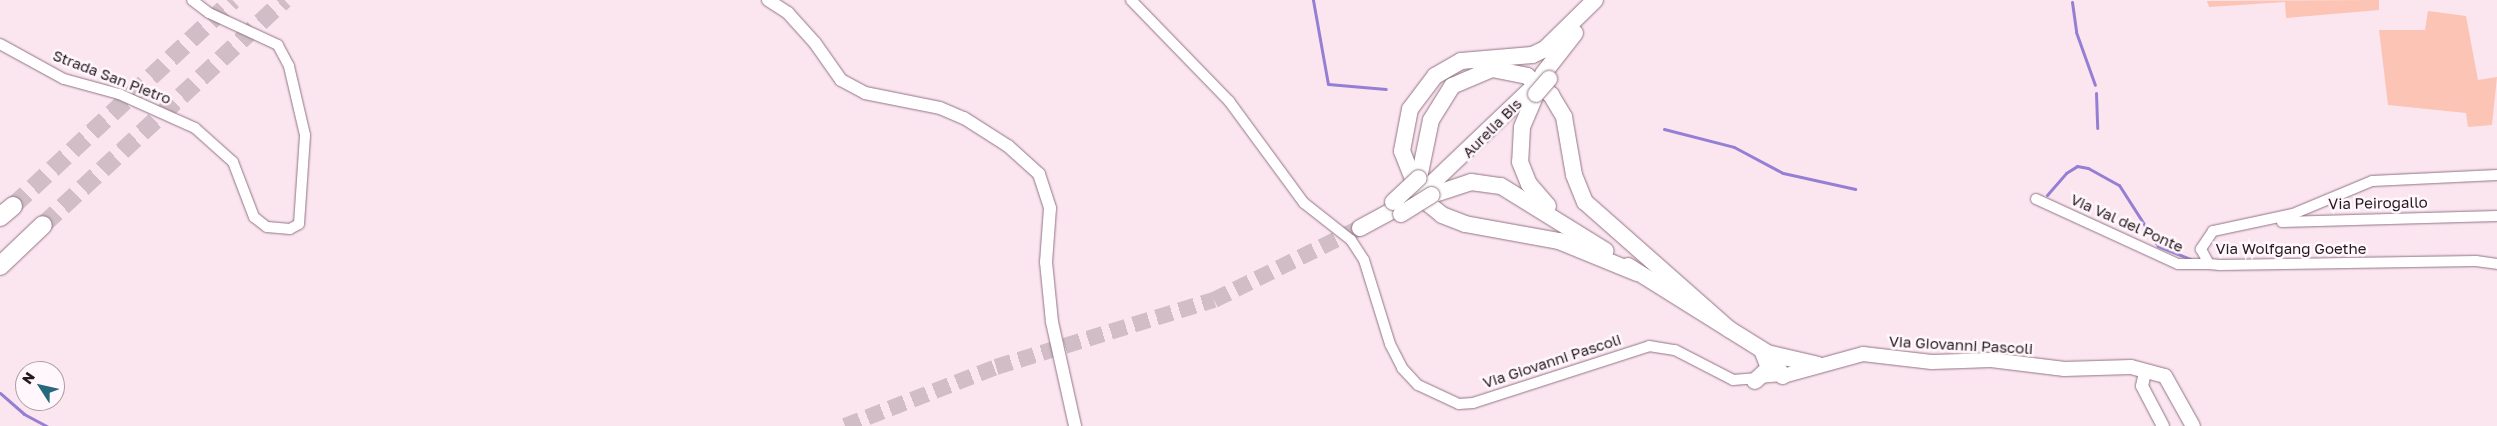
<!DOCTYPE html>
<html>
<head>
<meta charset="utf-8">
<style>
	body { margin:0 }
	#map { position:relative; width:2497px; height:426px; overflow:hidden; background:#fbe6f0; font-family:"Golos Text",sans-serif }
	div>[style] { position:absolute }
	.green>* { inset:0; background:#fbc4b4 }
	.stream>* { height:3px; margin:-1.5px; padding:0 1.5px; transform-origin:1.5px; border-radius:1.5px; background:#957fd4 }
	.trunk-tunnel>* { height:16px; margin-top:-8px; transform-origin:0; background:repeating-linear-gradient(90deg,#d0bdc6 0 16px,transparent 0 24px) }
	.motorway-tunnel>* { height:18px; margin-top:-9px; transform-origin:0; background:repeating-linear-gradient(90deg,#d0bdc6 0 18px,transparent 0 27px) }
	.roads { filter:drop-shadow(0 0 1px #937485) drop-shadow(0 0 1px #937485) }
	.minor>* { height:10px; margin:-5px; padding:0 5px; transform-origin:5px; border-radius:5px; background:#fff }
	.tertiary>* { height:12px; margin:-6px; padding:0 6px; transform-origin:6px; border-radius:6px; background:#fff }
	.secondary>* { height:14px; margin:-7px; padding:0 7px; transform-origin:7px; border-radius:7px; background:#fff }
	.trunk>* { height:16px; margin:-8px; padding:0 8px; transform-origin:8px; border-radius:8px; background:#fff }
	.motorway>* { height:18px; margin:-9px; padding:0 9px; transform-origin:9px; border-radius:9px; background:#fff }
	.bridges { filter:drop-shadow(0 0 1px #937485) drop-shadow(0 0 1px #937485) }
	.trunk-bridge>* { height:16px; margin:-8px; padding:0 8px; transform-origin:8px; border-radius:8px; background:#fff }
	span { translate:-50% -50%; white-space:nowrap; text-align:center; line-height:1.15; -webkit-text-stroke:5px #fff7fb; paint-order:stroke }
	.street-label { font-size:15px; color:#261a20 }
	.north { position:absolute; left:15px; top:361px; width:50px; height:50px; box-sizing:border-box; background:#fff7fb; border:1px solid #a89fa3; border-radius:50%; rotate:305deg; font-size:14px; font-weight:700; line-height:20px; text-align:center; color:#261a20 }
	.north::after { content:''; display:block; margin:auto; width:18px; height:22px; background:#25697a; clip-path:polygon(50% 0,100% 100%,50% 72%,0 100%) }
</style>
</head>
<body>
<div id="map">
	<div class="green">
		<div style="clip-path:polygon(2379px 0,2379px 10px,2286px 18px,2285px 2px,2209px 7px,2207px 1px)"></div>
		<div style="clip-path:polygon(2428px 11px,2466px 16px,2478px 80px,2497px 77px,2492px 125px,2468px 127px,2466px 113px,2388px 105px,2379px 30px,2425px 30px)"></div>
	</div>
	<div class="stream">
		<div style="left:1313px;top:0;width:85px;rotate:79.9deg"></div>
		<div style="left:1328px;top:84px;width:58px;rotate:4.9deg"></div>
		<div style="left:2072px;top:2px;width:30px;rotate:82deg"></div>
		<div style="left:2076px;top:32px;width:56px;rotate:70.3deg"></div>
		<div style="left:2096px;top:93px;width:35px;rotate:88deg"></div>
		<div style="left:1664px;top:129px;width:72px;rotate:14.4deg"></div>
		<div style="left:1734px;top:147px;width:55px;rotate:28deg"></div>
		<div style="left:1783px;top:173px;width:74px;rotate:12.5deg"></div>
		<div style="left:2047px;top:195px;width:29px;rotate:-49deg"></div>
		<div style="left:2066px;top:173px;width:13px;rotate:-32deg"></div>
		<div style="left:2077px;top:166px;width:11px;rotate:10deg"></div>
		<div style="left:2088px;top:168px;width:35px;rotate:29deg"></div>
		<div style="left:2119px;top:185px;width:72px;rotate:57.4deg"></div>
		<div style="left:2158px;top:246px;width:35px;rotate:22deg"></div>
		<div style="left:0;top:393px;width:32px;rotate:41deg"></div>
		<div style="left:24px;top:414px;width:26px;rotate:28deg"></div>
	</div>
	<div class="trunk-tunnel">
		<div style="left:845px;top:426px;width:162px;rotate:-21.3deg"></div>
		<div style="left:996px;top:367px;width:228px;rotate:-17.1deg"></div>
		<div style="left:1214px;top:300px;width:163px;rotate:-26.3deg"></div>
	</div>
	<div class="motorway-tunnel">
		<div style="left:13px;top:206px;width:301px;rotate:-43.1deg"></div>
		<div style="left:43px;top:225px;width:330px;rotate:-43deg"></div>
	</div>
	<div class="roads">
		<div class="minor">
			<div style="left:1131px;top:0;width:141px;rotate:45.9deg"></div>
			<div style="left:1229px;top:101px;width:127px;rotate:53.7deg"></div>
			<div style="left:1304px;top:203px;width:60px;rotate:38.2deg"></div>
			<div style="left:1351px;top:240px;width:24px;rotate:57deg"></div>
			<div style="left:1364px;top:260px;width:88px;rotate:72.8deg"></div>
			<div style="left:1390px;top:344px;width:27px;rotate:63deg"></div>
			<div style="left:1402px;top:368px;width:23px;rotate:47deg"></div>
			<div style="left:1418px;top:385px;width:45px;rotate:24.9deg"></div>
			<div style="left:1459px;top:404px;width:14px;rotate:-4deg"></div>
			<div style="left:1473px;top:403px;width:185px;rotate:-17.9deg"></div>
			<div style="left:1649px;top:346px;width:26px;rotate:9deg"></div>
			<div style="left:1675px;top:350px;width:65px;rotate:27.3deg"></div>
			<div style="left:1733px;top:380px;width:50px;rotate:-4.6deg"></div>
			<div style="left:0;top:44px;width:73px;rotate:28.7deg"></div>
			<div style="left:64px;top:79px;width:57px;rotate:15.3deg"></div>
			<div style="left:119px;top:94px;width:83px;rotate:24.1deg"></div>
			<div style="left:195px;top:128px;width:51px;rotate:41.8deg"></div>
			<div style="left:233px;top:162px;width:59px;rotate:69.1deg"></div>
			<div style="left:254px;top:217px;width:16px;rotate:38deg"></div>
			<div style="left:267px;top:227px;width:23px;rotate:5deg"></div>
			<div style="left:290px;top:229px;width:10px;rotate:-29deg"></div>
			<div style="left:299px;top:224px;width:89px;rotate:-86.1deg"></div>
			<div style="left:305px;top:135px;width:71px;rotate:-103.1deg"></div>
			<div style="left:289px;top:66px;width:24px;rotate:-118deg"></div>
			<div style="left:278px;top:45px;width:76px;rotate:-155.1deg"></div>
			<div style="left:209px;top:13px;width:21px;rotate:-143deg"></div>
			<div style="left:2497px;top:175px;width:125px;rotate:177.3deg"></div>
			<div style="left:2372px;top:181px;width:86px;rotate:157.3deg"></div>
			<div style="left:2293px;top:214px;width:82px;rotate:168deg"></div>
			<div style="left:2213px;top:231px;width:22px;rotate:124deg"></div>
			<div style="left:2201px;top:249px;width:17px;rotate:62deg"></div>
			<div style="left:2209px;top:264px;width:11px;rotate:5deg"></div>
			<div style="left:2220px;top:265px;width:256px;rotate:-0.9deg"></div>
			<div style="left:2476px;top:261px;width:21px;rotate:8deg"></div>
			<div style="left:2036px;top:199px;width:156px;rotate:24.6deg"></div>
			<div style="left:2178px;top:264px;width:31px"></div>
			<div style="left:2282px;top:222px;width:215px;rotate:-1.6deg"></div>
		</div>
		<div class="tertiary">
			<div style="left:768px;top:0;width:24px;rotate:33deg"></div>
			<div style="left:788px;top:13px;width:40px;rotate:48deg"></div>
			<div style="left:815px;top:43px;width:45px;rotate:54.9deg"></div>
			<div style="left:841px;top:80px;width:27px;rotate:28deg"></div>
			<div style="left:865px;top:93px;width:76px;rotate:11.3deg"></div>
			<div style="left:940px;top:108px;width:26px;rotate:23deg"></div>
			<div style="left:964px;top:118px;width:52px;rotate:32.5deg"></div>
			<div style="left:1008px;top:146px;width:42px;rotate:42.1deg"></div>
			<div style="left:1039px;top:174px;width:36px;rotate:72deg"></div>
			<div style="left:1050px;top:208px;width:54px;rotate:94.2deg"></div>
			<div style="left:1046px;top:262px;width:60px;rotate:84.3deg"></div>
			<div style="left:1052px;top:322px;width:107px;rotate:77.5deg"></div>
			<div style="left:2145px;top:372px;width:14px;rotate:102deg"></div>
			<div style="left:2142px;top:386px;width:45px;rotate:62.3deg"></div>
		</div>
		<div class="secondary">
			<div style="left:1783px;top:376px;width:83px;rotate:-15.4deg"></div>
			<div style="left:1863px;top:354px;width:69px;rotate:6.6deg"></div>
			<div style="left:1932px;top:362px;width:59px;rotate:-1.9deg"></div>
			<div style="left:1991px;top:360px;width:74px;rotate:7deg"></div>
			<div style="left:2064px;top:369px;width:67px;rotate:-1.7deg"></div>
			<div style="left:2131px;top:367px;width:35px;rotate:15deg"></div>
			<div style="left:2165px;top:376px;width:57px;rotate:60.8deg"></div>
		</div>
		<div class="trunk">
			<div style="left:1595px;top:0;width:70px;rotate:135.6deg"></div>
			<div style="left:1545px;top:49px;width:14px;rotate:155deg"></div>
			<div style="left:1532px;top:55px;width:71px;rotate:175.2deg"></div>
			<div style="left:1461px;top:61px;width:30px;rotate:150deg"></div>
			<div style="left:1435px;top:76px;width:41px;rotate:127.1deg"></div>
			<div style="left:1410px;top:109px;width:43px;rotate:100.8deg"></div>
			<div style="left:1402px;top:151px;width:49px;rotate:68.6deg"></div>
			<div style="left:1420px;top:197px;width:28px;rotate:39deg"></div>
			<div style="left:1442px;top:215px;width:25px;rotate:21deg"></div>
			<div style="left:1465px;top:224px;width:96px;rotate:10.3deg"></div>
			<div style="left:1559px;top:241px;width:84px;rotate:22.3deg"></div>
			<div style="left:1543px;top:74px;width:52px;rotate:-52deg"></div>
			<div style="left:1536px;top:94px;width:36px;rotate:113deg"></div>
			<div style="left:1522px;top:127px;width:35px;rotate:93deg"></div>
			<div style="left:1520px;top:162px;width:24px;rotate:68deg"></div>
			<div style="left:1529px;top:184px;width:29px;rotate:49deg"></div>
			<div style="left:1419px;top:178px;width:59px;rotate:-78.3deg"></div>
			<div style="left:1431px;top:120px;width:40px;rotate:-58deg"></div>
			<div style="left:1452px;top:86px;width:43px;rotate:-23deg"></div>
			<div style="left:1492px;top:69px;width:36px;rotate:11deg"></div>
			<div style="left:1527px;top:76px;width:31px;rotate:38deg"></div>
			<div style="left:1551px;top:95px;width:26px;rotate:59deg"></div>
			<div style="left:1564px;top:117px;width:59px;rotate:80.2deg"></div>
			<div style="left:1574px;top:175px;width:29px;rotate:68deg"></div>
			<div style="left:1585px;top:202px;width:193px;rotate:41.4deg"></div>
			<div style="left:1427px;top:188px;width:144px;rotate:-43.6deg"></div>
			<div style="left:1432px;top:195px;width:41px;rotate:-18.4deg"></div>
			<div style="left:1471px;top:182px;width:30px;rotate:8deg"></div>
			<div style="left:1501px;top:186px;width:123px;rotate:31.8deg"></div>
			<div style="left:1360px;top:228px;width:42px;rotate:-28.4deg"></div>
			<div style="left:1628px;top:266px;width:164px;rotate:32deg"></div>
			<div style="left:1767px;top:353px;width:52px;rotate:13.2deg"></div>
			<div style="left:1769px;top:354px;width:26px;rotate:58deg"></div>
			<div style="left:1755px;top:381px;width:19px;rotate:-43deg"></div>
			<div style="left:1769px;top:368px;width:19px;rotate:-111deg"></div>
		</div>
		<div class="motorway">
			<div style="left:0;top:217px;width:17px;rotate:-40deg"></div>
			<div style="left:0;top:266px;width:59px;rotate:-43.6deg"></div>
		</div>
	</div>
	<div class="bridges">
		<div class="trunk-bridge">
			<div style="left:1536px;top:94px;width:20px;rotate:-49deg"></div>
			<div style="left:1393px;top:202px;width:35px;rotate:-43deg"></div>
			<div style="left:1401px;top:214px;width:36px;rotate:-32deg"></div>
		</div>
	</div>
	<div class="street-label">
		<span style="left:112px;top:77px;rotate:21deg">Strada San Pietro</span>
		<span style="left:1492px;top:128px;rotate:-45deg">Aurelia Bis</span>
		<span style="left:2378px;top:203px;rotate:-1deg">Via Peirogallo</span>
		<span style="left:2127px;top:223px;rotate:24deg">Via Val del Ponte</span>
		<span style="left:2291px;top:249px">Via Wolfgang Goethe</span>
		<span style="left:1961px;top:345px;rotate:3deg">Via Giovanni Pascoli</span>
		<span style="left:1552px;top:361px;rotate:-18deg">Via Giovanni Pascoli</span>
	</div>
	<div class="north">N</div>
</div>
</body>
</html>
